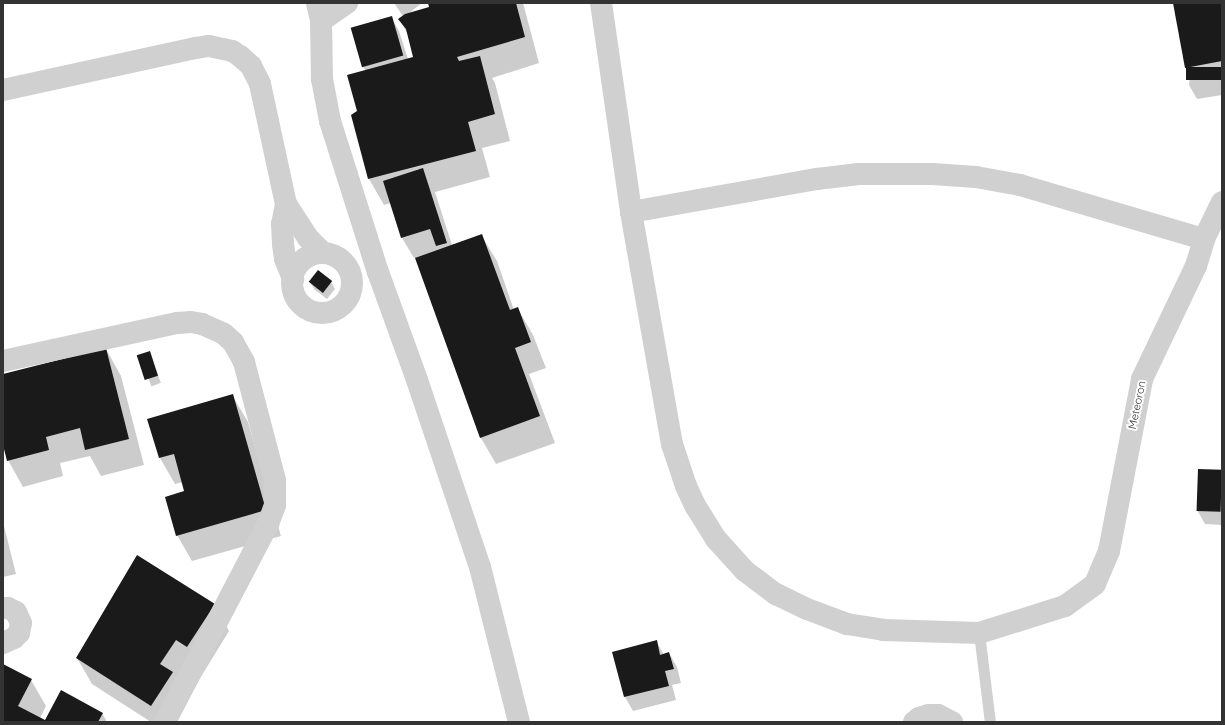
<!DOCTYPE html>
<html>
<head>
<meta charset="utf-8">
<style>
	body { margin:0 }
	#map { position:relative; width:1225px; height:725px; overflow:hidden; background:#fff; font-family:Quicksand,sans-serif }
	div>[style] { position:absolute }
	.shadow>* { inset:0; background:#0003; transform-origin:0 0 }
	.building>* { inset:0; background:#1a1a1a; transform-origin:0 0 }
	.lane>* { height:11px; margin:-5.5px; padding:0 5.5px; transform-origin:5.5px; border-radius:5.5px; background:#d0d0d0 }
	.street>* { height:22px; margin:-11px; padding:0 11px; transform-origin:11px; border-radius:11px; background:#d0d0d0 }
	.street>.ring { margin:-11px; padding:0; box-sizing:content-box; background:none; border:22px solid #d0d0d0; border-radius:50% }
	span { translate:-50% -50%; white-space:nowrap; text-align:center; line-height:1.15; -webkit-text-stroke:4px #fff; paint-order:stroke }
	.street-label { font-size:11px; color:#333 }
	.frame { position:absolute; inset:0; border:4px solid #333; pointer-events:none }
</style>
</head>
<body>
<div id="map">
	<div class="shadow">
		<div style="clip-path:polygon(394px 3px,422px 3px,408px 14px,430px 8px,429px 3px,523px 3px,539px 63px,492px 78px,495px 83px,510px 141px,482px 148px,490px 177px,435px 192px,452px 245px,481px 235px,497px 261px,514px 310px,518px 309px,533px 335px,546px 368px,529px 374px,555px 443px,496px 464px,481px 438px,416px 258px,414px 258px,402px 238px,391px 203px,384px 205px,369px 179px,352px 115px,358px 111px,366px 71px,363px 67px,391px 17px,399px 31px,408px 59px,415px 57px,409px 36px,399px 19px,403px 16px)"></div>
		<div style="clip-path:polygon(1174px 3px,1222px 3px,1222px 95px,1197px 99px,1189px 85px,1190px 73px,1186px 67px)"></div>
		<div style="clip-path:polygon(310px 282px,331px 282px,335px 289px,327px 299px,314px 289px)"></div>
		<div style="clip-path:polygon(106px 349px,121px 376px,144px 465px,101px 476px,90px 456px,60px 463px,63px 476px,23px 487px,8px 460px,3px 441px,3px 375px)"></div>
		<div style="left:149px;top:352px;width:33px;height:10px;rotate:69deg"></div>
		<div style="clip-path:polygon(232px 395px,248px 422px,281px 536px,192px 561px,177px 535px,186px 492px,183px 482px,175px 484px,160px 458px,149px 419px)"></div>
		<div style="clip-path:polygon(1199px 470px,1222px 471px,1222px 525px,1205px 524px,1197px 510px)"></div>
		<div style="clip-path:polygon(3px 522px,16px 574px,3px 577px)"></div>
		<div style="clip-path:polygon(138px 556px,214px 604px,229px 631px,173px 722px,151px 722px,92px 684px,77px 658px)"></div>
		<div style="clip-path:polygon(656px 641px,664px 655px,669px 653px,677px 667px,681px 683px,672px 685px,676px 700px,633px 711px,625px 697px,614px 653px)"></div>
		<div style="clip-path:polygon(3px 665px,31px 680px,46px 706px,40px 718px,45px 721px,102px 713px,107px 722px,3px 722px)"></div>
	</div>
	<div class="building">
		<div style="clip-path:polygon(428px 3px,516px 3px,525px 37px,457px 57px,459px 61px,480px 56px,495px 114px,468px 122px,476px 151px,368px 179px,351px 115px,357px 111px,347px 75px,413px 57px,406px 29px,398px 19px,405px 14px,429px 7px)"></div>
		<div style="clip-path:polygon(1173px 3px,1222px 3px,1222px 61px,1185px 68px)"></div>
		<div style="left:392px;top:16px;width:41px;height:43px;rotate:74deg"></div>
		<div style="left:1222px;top:67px;width:13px;height:36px;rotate:90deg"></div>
		<div style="clip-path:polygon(423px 168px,447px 243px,436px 246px,430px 229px,401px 238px,383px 181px)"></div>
		<div style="clip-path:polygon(482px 234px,510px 310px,518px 307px,531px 342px,515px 348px,540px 416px,480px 438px,415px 258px)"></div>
		<div style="left:318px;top:270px;width:18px;height:15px;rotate:38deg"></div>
		<div style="clip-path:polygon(106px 348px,129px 439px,85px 450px,80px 428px,46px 437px,49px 450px,7px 461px,3px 445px,3px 374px)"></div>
		<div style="left:150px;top:351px;width:26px;height:14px;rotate:72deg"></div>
		<div style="clip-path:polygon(233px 394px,266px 510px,176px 536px,165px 497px,184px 491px,174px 454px,159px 458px,147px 419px)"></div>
		<div style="left:1198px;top:469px;width:24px;height:42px;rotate:2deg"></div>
		<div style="clip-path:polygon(137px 555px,215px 604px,187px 647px,176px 640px,160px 664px,173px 672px,151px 706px,76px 658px)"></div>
		<div style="clip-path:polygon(657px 640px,660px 655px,669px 652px,674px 669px,665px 671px,669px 686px,624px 697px,612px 652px)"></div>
		<div style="clip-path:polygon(3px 664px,32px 679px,18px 706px,45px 720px,61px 690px,103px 713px,98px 722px,3px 722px)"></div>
	</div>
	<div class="lane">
		<div style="left:979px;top:633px;width:90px;rotate:83deg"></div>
	</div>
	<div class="street">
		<div style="left:317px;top:3px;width:18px;rotate:77deg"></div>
		<div style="left:321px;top:21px;width:32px;rotate:-35deg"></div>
		<div style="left:601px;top:3px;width:211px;rotate:81.8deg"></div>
		<div style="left:631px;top:212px;width:236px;rotate:80deg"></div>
		<div style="left:672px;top:444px;width:44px;rotate:71.6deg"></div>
		<div style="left:686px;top:486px;width:23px;rotate:65deg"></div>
		<div style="left:696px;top:507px;width:38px;rotate:58deg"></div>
		<div style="left:716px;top:539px;width:43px;rotate:47.8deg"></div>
		<div style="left:745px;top:571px;width:39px;rotate:37deg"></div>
		<div style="left:776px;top:594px;width:34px;rotate:26deg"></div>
		<div style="left:807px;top:609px;width:43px;rotate:20.6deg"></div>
		<div style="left:847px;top:624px;width:36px;rotate:9deg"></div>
		<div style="left:883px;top:630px;width:96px;rotate:1.8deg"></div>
		<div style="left:979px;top:633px;width:90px;rotate:-17.4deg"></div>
		<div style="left:1065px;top:606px;width:37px;rotate:-36deg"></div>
		<div style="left:1095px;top:584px;width:36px;rotate:-67deg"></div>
		<div style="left:1109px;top:551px;width:175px;rotate:-79.1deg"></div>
		<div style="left:1142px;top:379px;width:125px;rotate:-64.5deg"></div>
		<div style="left:1196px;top:266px;width:28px;rotate:-73deg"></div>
		<div style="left:1204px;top:239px;width:41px;rotate:-64.1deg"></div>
		<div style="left:321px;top:21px;width:58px;rotate:89deg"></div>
		<div style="left:322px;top:79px;width:43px;rotate:79.2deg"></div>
		<div style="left:330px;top:121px;width:158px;rotate:72.4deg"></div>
		<div style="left:378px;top:272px;width:115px;rotate:70.1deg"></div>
		<div style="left:417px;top:380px;width:197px;rotate:71.4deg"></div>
		<div style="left:480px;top:567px;width:160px;rotate:75.9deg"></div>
		<div style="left:3px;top:90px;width:198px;rotate:-12.3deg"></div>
		<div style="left:196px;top:48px;width:13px;rotate:-9deg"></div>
		<div style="left:209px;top:46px;width:24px;rotate:12deg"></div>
		<div style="left:232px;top:51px;width:9px;rotate:32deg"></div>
		<div style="left:240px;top:56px;width:15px;rotate:42deg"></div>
		<div style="left:251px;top:66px;width:20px;rotate:63deg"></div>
		<div style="left:260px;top:84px;width:123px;rotate:77.8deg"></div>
		<div style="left:286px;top:204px;width:40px;rotate:57.1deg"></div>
		<div style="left:308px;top:238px;width:21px;rotate:45deg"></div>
		<div style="left:286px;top:204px;width:20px;rotate:101deg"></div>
		<div style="left:282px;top:224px;width:20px;rotate:87deg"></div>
		<div style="left:283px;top:244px;width:15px;rotate:82deg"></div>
		<div style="left:285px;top:259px;width:22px;rotate:68deg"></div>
		<div style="left:631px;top:212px;width:189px;rotate:-10.1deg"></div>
		<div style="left:817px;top:179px;width:42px;rotate:-6.8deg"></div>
		<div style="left:859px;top:174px;width:73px"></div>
		<div style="left:932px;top:174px;width:44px;rotate:3.9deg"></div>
		<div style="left:976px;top:177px;width:45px;rotate:10.3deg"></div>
		<div style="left:1020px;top:185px;width:192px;rotate:16.4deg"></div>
		<div class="ring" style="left:292px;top:253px;width:38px;height:38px"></div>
		<div style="left:3px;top:361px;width:179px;rotate:-12.3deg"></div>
		<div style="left:178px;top:323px;width:13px;rotate:-4deg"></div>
		<div style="left:191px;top:322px;width:11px;rotate:10deg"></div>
		<div style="left:202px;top:324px;width:24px;rotate:24deg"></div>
		<div style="left:224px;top:334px;width:12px;rotate:42deg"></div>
		<div style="left:233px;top:342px;width:23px;rotate:61deg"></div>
		<div style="left:244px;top:362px;width:122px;rotate:75.3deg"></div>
		<div style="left:275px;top:480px;width:25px;rotate:90deg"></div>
		<div style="left:275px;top:505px;width:20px;rotate:110deg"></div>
		<div style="left:268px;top:524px;width:223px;rotate:117.5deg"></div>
		<div style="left:3px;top:608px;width:5px"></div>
		<div style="left:8px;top:608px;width:9px;rotate:27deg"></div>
		<div style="left:16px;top:612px;width:12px;rotate:66deg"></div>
		<div style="left:21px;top:623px;width:10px;rotate:101deg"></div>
		<div style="left:19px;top:633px;width:7px;rotate:135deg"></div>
		<div style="left:14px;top:638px;width:12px;rotate:156deg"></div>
		<div style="left:914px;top:722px;width:6px;rotate:-39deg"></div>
		<div style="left:919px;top:718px;width:10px;rotate:-17deg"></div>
		<div style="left:929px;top:715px;width:9px"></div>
		<div style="left:938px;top:715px;width:16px;rotate:27deg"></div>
	</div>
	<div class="street-label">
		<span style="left:1137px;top:405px;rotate:-78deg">Meteoron</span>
	</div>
	<div class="frame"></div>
</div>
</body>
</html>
